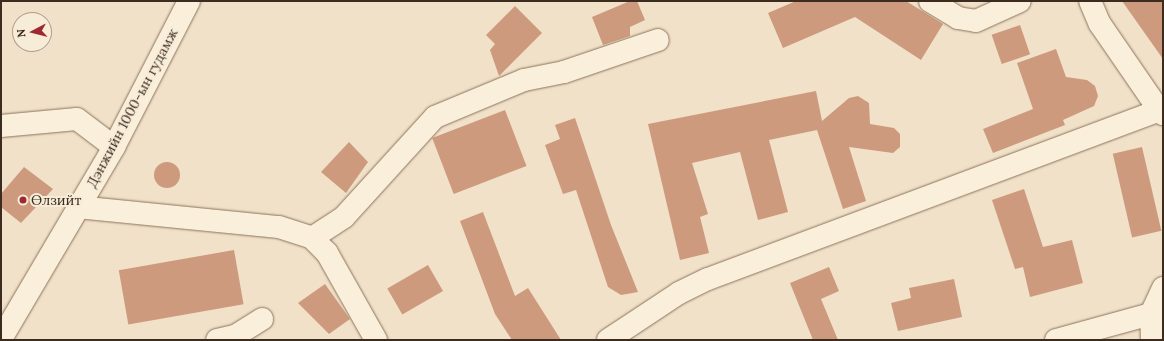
<!DOCTYPE html>
<html>
<head>
<meta charset="utf-8">
<style>
	body { margin:0 }
	#map { position:relative; width:1164px; height:341px; overflow:hidden; background:#f0e1c8; font-family:Lora,serif }
	div>[style] { position:absolute }
	.building>* { inset:0; background:#ce9a7d; transform-origin:0 0 }
	.round { border-radius:50% }
	.roads { filter:drop-shadow(0 0 1px #8c735c) drop-shadow(0 0 1px #8c735c) }
	.minor>* { height:22px; margin:-11px; padding:0 11px; transform-origin:11px; border-radius:11px; background:#faefdb }
	.tertiary>* { height:22px; margin:-11px; padding:0 11px; transform-origin:11px; border-radius:11px; background:#faefdb }
	.secondary>* { height:22px; margin:-11px; padding:0 11px; transform-origin:11px; border-radius:11px; background:#faefdb }
	.dots>* { width:11px; height:11px; translate:-50% -50%; box-sizing:border-box; border:2px solid #f7ecd7; border-radius:50% }
	span { translate:-50% -50%; white-space:nowrap; text-align:center; line-height:1.15; -webkit-text-stroke:4px #f7ecd7; paint-order:stroke }
	.street-label { font-size:14px; color:#3c2c20 }
	.poi-label { font-size:14px; color:#3c2c20 }
	.left { translate:0 -50%; text-align:left }
	.frame { position:absolute; inset:0; border:2px solid #3c2c20; pointer-events:none }
	.north { position:absolute; left:12px; top:12px; width:40px; height:40px; box-sizing:border-box; background:#f7ecd7; border:1px solid #ac9f8e; border-radius:50%; rotate:263deg; font-size:11px; font-weight:700; line-height:16px; text-align:center; color:#3c2c20 }
	.north::after { content:''; display:block; margin:auto; width:14px; height:18px; background:#9d2a33; clip-path:polygon(50% 0,100% 100%,50% 72%,0 100%) }
</style>
</head>
<body>
<div id="map">
	<div class="building">
		<div style="clip-path:polygon(630px 1px,637px 1px,645px 20px,630px 27px,630px 36px,603px 45px,592px 17px)"></div>
		<div style="clip-path:polygon(796px 1px,906px 1px,943px 24px,921px 60px,855px 17px,783px 48px,768px 13px)"></div>
		<div style="clip-path:polygon(1122px 1px,1163px 1px,1163px 59px)"></div>
		<div style="clip-path:polygon(515px 6px,542px 33px,499px 76px,490px 50px,495px 44px,486px 35px)"></div>
		<div style="left:1020px;top:25px;width:31px;height:30px;rotate:71deg"></div>
		<div style="clip-path:polygon(1056px 49px,1066px 77px,1087px 80px,1095px 86px,1098px 96px,1094px 106px,1063px 120px,1065px 125px,993px 153px,983px 129px,1033px 109px,1017px 63px)"></div>
		<div style="clip-path:polygon(816px 91px,822px 121px,849px 98px,858px 96px,869px 103px,870px 124px,894px 128px,900px 134px,900px 147px,893px 153px,849px 147px,866px 201px,843px 209px,817px 130px,769px 140px,788px 212px,758px 220px,740px 152px,692px 163px,708px 214px,700px 217px,709px 253px,680px 260px,648px 124px)"></div>
		<div style="left:505px;top:110px;width:60px;height:78px;rotate:69deg"></div>
		<div style="clip-path:polygon(575px 118px,611px 225px,638px 292px,621px 295px,608px 287px,576px 190px,563px 194px,545px 145px,560px 139px,555px 125px)"></div>
		<div style="clip-path:polygon(349px 142px,368px 162px,346px 193px,321px 172px)"></div>
		<div style="left:1142px;top:147px;width:86px;height:30px;rotate:77deg"></div>
		<div class="round" style="left:154px;top:162px;width:26px;height:26px"></div>
		<div style="clip-path:polygon(24px 167px,53px 189px,21px 223px,1px 207px,1px 194px)"></div>
		<div style="clip-path:polygon(1024px 189px,1043px 247px,1072px 240px,1083px 283px,1030px 297px,1023px 267px,1015px 269px,992px 200px)"></div>
		<div style="clip-path:polygon(483px 212px,515px 296px,528px 288px,561px 340px,512px 340px,495px 314px,460px 221px)"></div>
		<div style="left:234px;top:250px;width:55px;height:117px;rotate:80deg"></div>
		<div style="left:428px;top:265px;width:30px;height:47px;rotate:60deg"></div>
		<div style="clip-path:polygon(829px 267px,839px 291px,821px 299px,838px 340px,813px 340px,790px 283px)"></div>
		<div style="clip-path:polygon(954px 279px,962px 317px,898px 331px,891px 303px,911px 298px,909px 288px)"></div>
		<div style="clip-path:polygon(325px 284px,350px 319px,329px 334px,298px 303px)"></div>
	</div>
	<div class="roads">
		<div class="minor">
			<div style="left:930px;top:1px;width:33px;rotate:31deg"></div>
			<div style="left:958px;top:18px;width:18px;rotate:9deg"></div>
			<div style="left:976px;top:21px;width:48px;rotate:-24.4deg"></div>
			<div style="left:1090px;top:1px;width:25px;rotate:67deg"></div>
			<div style="left:1100px;top:24px;width:104px;rotate:55.5deg"></div>
			<div style="left:1px;top:126px;width:76px;rotate:-5.3deg"></div>
			<div style="left:77px;top:119px;width:46px;rotate:37.1deg"></div>
			<div style="left:312px;top:238px;width:38px;rotate:-33deg"></div>
			<div style="left:344px;top:217px;width:135px;rotate:-47.7deg"></div>
			<div style="left:435px;top:117px;width:96px;rotate:-22.6deg"></div>
			<div style="left:524px;top:80px;width:41px;rotate:-11.3deg"></div>
			<div style="left:564px;top:72px;width:99px;rotate:-18.8deg"></div>
			<div style="left:217px;top:340px;width:18px;rotate:-13deg"></div>
			<div style="left:235px;top:336px;width:32px;rotate:-32deg"></div>
			<div style="left:1056px;top:340px;width:98px;rotate:-15.3deg"></div>
			<div style="left:1152px;top:340px;width:26px;rotate:-92deg"></div>
			<div style="left:1151px;top:314px;width:29px;rotate:-65deg"></div>
		</div>
		<div class="tertiary">
			<div style="left:77px;top:207px;width:203px;rotate:5.7deg"></div>
			<div style="left:279px;top:227px;width:35px;rotate:18deg"></div>
			<div style="left:312px;top:238px;width:21px;rotate:45deg"></div>
			<div style="left:327px;top:253px;width:100px;rotate:60.6deg"></div>
			<div style="left:608px;top:340px;width:85px;rotate:-33.5deg"></div>
			<div style="left:679px;top:293px;width:32px;rotate:-26deg"></div>
			<div style="left:708px;top:279px;width:482px;rotate:-20.5deg"></div>
			<div style="left:1159px;top:110px;width:6px;rotate:45deg"></div>
		</div>
		<div class="secondary">
			<div style="left:1px;top:339px;width:223px;rotate:-59.5deg"></div>
			<div style="left:114px;top:147px;width:164px;rotate:-62.8deg"></div>
		</div>
	</div>
	<div class="dots">
		<div style="left:23px;top:200px;background:#9d2a33"></div>
	</div>
	<div class="street-label">
		<span style="left:132px;top:108px;rotate:-62deg">Дэнжийн 1000-ын гудамж</span>
	</div>
	<div class="poi-label">
		<span class="left" style="left:31px;top:200px">Өлзийт</span>
	</div>
	<div class="frame"></div>
	<div class="north">N</div>
</div>
</body>
</html>
